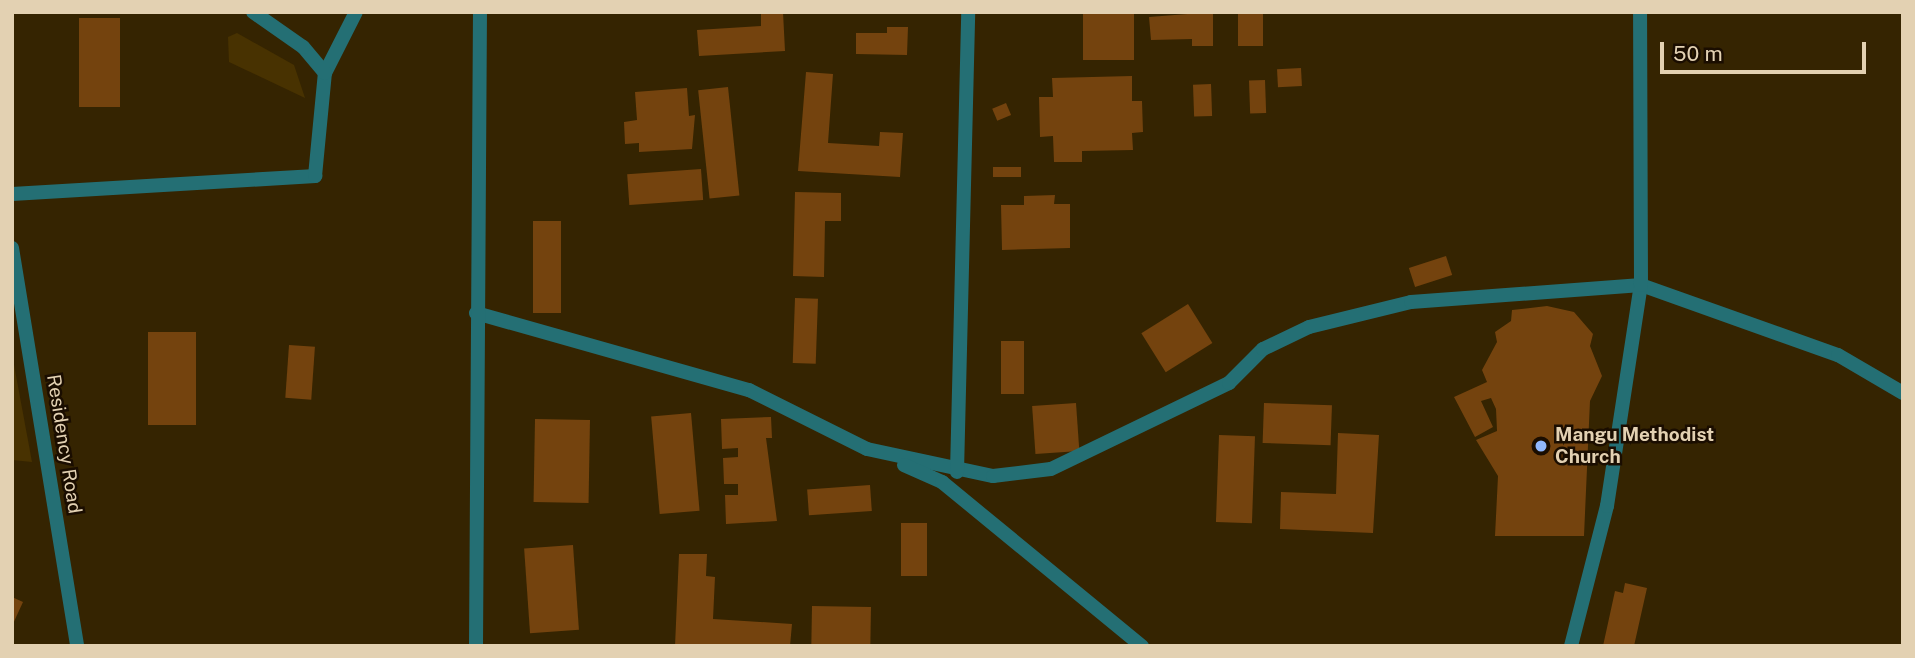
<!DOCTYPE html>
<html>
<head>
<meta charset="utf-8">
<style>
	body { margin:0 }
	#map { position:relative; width:1915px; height:658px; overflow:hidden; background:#352401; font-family:"Public Sans",sans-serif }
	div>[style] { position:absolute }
	.green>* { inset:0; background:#483201 }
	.building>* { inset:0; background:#74430e; transform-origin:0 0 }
	.service>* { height:14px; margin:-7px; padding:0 7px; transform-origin:7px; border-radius:7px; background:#246f74 }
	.minor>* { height:14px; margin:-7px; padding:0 7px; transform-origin:7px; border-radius:7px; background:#246f74 }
	.dots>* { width:19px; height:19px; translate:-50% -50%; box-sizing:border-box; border:4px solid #1a0d00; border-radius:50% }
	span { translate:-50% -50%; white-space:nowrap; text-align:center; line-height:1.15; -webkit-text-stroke:5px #1a0d00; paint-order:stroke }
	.poi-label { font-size:19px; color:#e3d1b2; font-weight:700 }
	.left { translate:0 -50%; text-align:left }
	.street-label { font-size:19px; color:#e3d1b2 }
	.frame { position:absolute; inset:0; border:14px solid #e3d1b2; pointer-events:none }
	.scale { position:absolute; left:1660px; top:42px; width:206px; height:32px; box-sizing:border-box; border:4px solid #e3d1b2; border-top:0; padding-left:9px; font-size:21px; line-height:24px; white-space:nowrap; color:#e3d1b2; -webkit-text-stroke:5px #1a0d00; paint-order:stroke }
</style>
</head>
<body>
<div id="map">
	<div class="green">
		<div style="clip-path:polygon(237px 33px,294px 65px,305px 98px,229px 62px,228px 37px)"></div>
		<div style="clip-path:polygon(12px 354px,32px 462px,12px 460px)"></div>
	</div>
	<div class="building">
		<div style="clip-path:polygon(761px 12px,783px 12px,785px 51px,699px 56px,697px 30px,761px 26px)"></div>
		<div style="left:1083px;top:12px;width:51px;height:48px"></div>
		<div style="clip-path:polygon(1213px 12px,1213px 46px,1192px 46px,1192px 39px,1151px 40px,1149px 17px)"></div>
		<div style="left:1238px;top:12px;width:25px;height:34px"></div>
		<div style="left:79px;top:18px;width:41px;height:89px"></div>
		<div style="clip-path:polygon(887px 27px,908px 27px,907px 55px,856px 54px,856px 33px,887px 33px)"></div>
		<div style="left:1301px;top:68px;width:18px;height:24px;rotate:87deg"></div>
		<div style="clip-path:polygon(806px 72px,833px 74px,828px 143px,879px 146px,880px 132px,903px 133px,900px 177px,798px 171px)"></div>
		<div style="clip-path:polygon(1132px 76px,1132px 101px,1142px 101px,1143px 132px,1132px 133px,1133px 150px,1082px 151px,1082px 162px,1054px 162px,1053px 136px,1040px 137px,1039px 97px,1053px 97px,1052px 78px)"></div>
		<div style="left:1265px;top:80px;width:33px;height:16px;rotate:88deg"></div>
		<div style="left:1211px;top:84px;width:32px;height:18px;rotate:88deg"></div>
		<div style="left:728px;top:87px;width:109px;height:30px;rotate:84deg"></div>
		<div style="clip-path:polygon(687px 88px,689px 116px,695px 115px,692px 149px,639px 152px,639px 143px,625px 144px,624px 122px,637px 120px,635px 92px)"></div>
		<div style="left:1006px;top:103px;width:13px;height:15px;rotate:67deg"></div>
		<div style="left:1021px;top:167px;width:10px;height:28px;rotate:90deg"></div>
		<div style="left:701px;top:169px;width:31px;height:74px;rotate:86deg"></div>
		<div style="clip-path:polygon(795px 192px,841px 193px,841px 221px,825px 221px,824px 277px,793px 276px)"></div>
		<div style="clip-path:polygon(1055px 195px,1054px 204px,1070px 204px,1070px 248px,1002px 250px,1001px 205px,1024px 205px,1024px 196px)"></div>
		<div style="left:533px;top:221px;width:28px;height:92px"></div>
		<div style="left:1446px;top:256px;width:20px;height:39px;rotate:72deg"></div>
		<div style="left:795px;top:298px;width:23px;height:65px;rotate:2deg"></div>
		<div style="left:1188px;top:304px;width:46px;height:55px;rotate:58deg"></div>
		<div style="clip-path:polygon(1547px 306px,1574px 312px,1593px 334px,1590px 346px,1602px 376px,1590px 401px,1584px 536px,1495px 536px,1498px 476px,1476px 440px,1497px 431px,1496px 409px,1491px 398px,1481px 401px,1493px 427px,1475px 437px,1454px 397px,1487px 382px,1482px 370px,1497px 342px,1495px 332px,1511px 321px,1512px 310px)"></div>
		<div style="left:148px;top:332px;width:48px;height:93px"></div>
		<div style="left:1001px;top:341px;width:23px;height:53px"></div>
		<div style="left:289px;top:345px;width:26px;height:53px;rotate:4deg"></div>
		<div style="left:1076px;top:403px;width:48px;height:44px;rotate:86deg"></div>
		<div style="left:1264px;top:403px;width:68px;height:40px;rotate:2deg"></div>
		<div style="left:691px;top:413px;width:98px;height:40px;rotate:85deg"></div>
		<div style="clip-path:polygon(771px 417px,772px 438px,766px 438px,777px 521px,726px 524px,725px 495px,738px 495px,738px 484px,724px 484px,723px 458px,738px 457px,738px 448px,722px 449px,721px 419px)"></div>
		<div style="left:535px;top:419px;width:55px;height:83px;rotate:1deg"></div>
		<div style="clip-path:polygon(1338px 433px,1379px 435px,1373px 533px,1280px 529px,1281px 492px,1336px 494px)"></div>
		<div style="left:1219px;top:435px;width:36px;height:87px;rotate:2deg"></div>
		<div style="left:870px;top:485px;width:26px;height:63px;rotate:86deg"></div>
		<div style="left:901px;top:523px;width:26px;height:53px"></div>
		<div style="left:573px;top:545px;width:85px;height:49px;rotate:86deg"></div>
		<div style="clip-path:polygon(679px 554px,707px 554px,706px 576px,715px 577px,713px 619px,792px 624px,790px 646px,675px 646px)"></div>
		<div style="clip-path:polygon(1625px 583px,1647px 588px,1634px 646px,1603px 646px,1615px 591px,1623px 593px)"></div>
		<div style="clip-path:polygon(12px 597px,23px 602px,12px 626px)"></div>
		<div style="left:812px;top:606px;width:59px;height:40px;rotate:1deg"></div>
	</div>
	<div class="service">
		<div style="left:325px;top:73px;width:68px;rotate:-63.1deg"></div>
		<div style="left:12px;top:194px;width:304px;rotate:-3.4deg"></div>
		<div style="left:315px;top:176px;width:103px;rotate:-84.5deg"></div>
		<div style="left:325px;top:73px;width:34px;rotate:-130deg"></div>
		<div style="left:303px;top:47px;width:61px;rotate:-145deg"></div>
		<div style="left:12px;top:248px;width:403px;rotate:80.7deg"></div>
	</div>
	<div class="minor">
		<div style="left:476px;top:313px;width:284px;rotate:15.8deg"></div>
		<div style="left:749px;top:390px;width:132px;rotate:26.6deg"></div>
		<div style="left:867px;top:449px;width:129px;rotate:12.1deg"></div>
		<div style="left:993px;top:476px;width:58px;rotate:-6.9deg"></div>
		<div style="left:1051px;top:469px;width:198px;rotate:-25.8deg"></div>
		<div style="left:1229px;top:383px;width:48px;rotate:-45deg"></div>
		<div style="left:1263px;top:349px;width:51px;rotate:-25.6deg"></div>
		<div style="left:1309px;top:327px;width:105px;rotate:-13.8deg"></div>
		<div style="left:1411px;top:302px;width:231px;rotate:-4.2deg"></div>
		<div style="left:1641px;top:285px;width:209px;rotate:19.6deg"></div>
		<div style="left:1838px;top:355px;width:75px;rotate:30.3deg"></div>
		<div style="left:904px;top:465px;width:42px;rotate:24.1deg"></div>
		<div style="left:942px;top:482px;width:259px;rotate:39.4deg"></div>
		<div style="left:957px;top:472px;width:460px;rotate:-88.6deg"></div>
		<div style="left:476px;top:646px;width:634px;rotate:-89.64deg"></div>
		<div style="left:1571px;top:646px;width:145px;rotate:-75.6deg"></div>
		<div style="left:1607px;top:506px;width:224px;rotate:-81.3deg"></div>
		<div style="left:1641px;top:285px;width:273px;rotate:-90.2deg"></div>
	</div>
	<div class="dots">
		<div style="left:1541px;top:446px;background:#91b8fd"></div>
	</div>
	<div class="poi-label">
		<span class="left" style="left:1555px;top:446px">Mangu Methodist<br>Church</span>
	</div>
	<div class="street-label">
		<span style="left:64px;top:444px;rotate:81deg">Residency Road</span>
	</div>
	<div class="frame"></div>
	<div class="scale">50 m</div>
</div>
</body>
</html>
